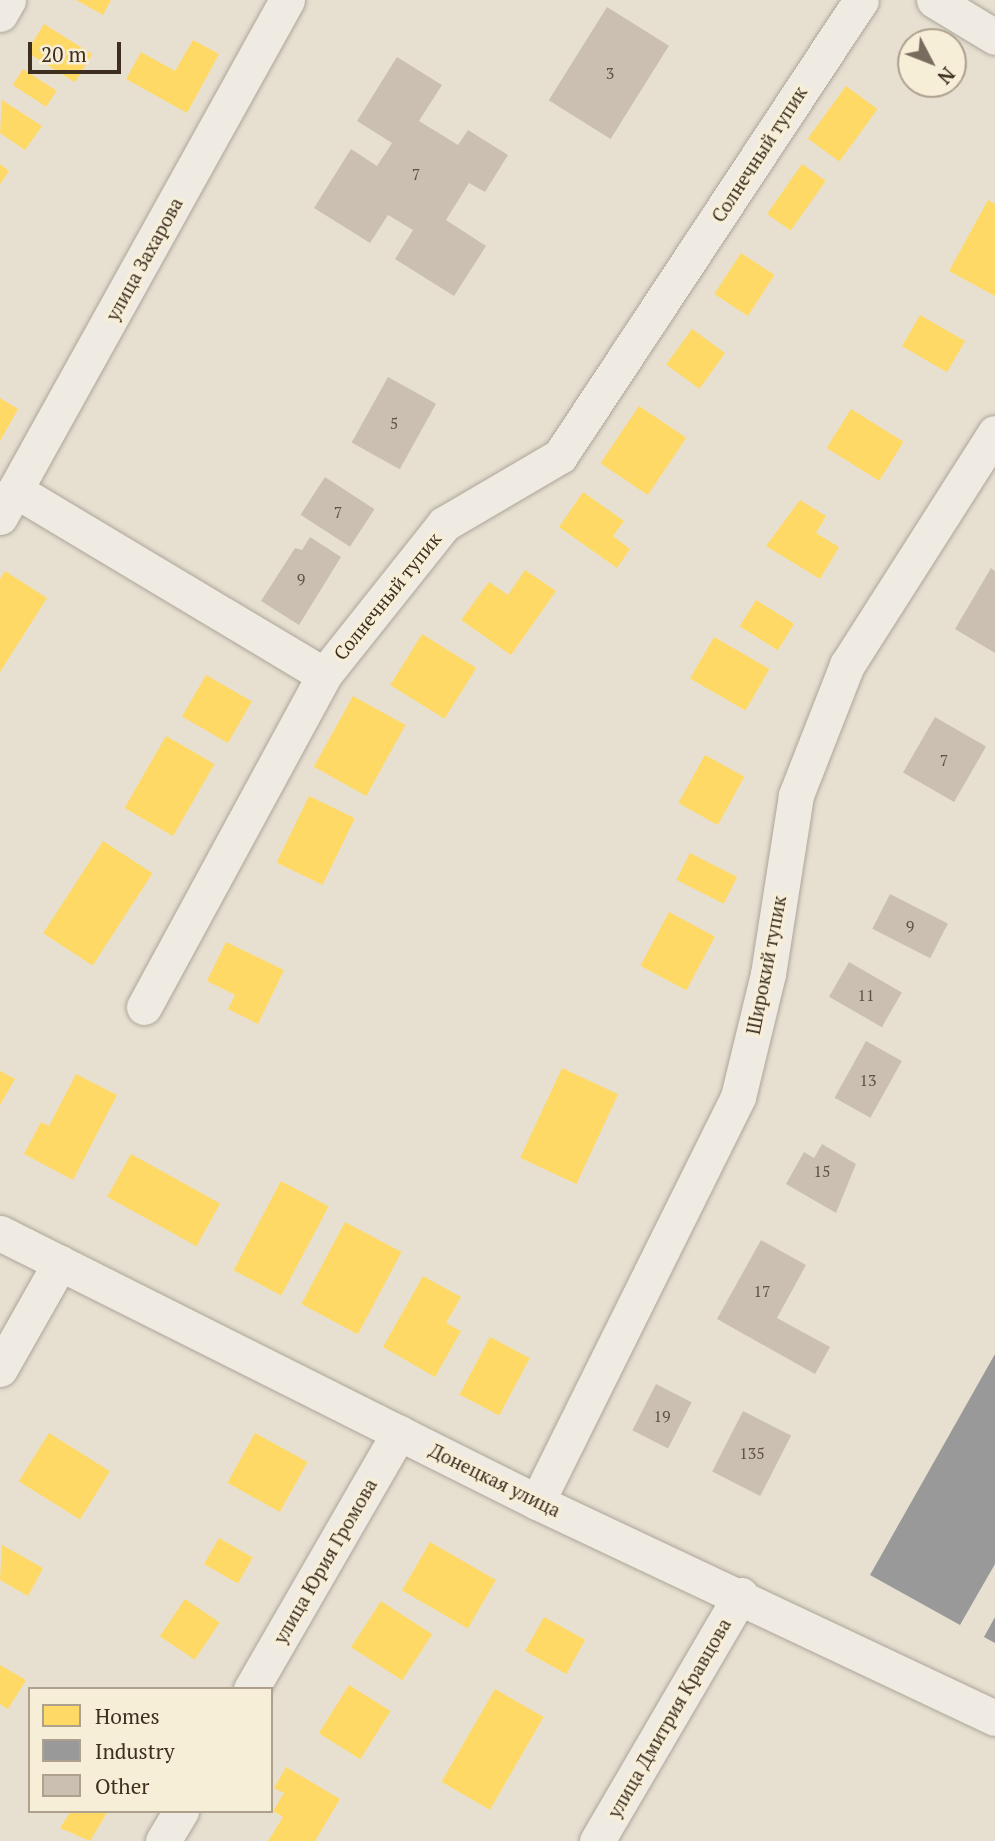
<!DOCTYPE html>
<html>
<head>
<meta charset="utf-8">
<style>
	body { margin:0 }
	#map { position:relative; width:995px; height:1841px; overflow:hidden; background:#e7e0d1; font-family:"PT Serif",serif }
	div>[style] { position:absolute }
	.homes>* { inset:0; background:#ffd966; transform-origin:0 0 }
	.industry>* { inset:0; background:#999 }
	.building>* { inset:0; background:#cbbfb2; transform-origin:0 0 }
	.roads { filter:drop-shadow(0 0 2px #ada599) drop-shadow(0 0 2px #ada599) }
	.minor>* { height:35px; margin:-17.5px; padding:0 17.5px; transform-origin:17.5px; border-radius:17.5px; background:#efebe3 }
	span { translate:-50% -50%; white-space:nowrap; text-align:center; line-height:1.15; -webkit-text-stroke:7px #f7eed8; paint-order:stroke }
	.number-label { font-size:16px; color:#605244 }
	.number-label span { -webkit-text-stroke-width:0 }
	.street-label { font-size:19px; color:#3d2e20 }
	.legend { position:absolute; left:28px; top:1687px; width:245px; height:126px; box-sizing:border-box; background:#f7eed8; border:2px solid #ada18e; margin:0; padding:9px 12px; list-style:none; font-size:21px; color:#3d2e20 }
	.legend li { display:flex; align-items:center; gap:14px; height:35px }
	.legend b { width:35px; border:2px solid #ada18e }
	.north { position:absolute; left:897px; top:28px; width:70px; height:70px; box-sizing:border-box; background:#f7eed8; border:2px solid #ada18e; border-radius:50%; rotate:132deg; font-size:19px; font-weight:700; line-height:28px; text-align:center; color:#3d2e20 }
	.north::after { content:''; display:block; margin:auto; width:24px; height:32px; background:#786c5e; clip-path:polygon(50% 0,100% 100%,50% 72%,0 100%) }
	.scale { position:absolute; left:28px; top:42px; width:93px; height:32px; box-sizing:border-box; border:4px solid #3d2e20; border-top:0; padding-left:9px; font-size:21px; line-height:24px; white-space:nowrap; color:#3d2e20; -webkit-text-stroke:5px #f7eed8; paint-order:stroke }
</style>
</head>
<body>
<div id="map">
	<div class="homes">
		<div style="clip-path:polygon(76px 0,111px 0,103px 15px)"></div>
		<div style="left:44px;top:24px;width:57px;height:33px;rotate:32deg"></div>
		<div style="clip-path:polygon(193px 40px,219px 54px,187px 113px,126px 79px,141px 52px,175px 71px)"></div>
		<div style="left:23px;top:69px;width:40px;height:19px;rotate:33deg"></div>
		<div style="left:846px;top:86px;width:39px;height:65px;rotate:36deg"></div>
		<div style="clip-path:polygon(2px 100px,42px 126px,25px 150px,0 133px)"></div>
		<div style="clip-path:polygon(0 164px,9px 171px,0 184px)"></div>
		<div style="left:802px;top:164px;width:29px;height:61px;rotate:35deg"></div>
		<div style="clip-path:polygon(988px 200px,995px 204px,995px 296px,949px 271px)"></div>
		<div style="left:741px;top:253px;width:40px;height:49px;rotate:33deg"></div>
		<div style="left:920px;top:315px;width:52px;height:36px;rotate:30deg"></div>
		<div style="left:692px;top:329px;width:41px;height:44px;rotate:36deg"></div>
		<div style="clip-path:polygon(0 398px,18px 409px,0 441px)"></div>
		<div style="left:639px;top:406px;width:57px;height:69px;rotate:34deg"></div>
		<div style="left:851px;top:409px;width:62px;height:46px;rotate:32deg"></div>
		<div style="clip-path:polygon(583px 492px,624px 521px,613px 536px,630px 549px,617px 568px,559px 527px)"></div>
		<div style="clip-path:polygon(800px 500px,826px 516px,816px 533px,839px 547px,820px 579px,766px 546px)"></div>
		<div style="clip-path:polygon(525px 570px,556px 591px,511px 655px,461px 620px,489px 582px,508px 595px)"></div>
		<div style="clip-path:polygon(5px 571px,47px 598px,0 672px,0 579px)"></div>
		<div style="left:756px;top:600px;width:45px;height:31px;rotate:32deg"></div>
		<div style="left:422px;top:634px;width:64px;height:60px;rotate:32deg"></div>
		<div style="left:714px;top:637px;width:64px;height:48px;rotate:30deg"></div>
		<div style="left:206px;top:675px;width:53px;height:48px;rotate:30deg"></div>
		<div style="left:353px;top:696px;width:60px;height:81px;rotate:29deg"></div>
		<div style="left:166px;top:736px;width:56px;height:83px;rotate:30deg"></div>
		<div style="left:705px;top:755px;width:45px;height:55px;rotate:29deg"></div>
		<div style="left:309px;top:796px;width:51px;height:74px;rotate:26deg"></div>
		<div style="left:103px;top:841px;width:59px;height:110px;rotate:33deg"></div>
		<div style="left:690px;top:853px;width:53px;height:30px;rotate:27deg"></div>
		<div style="left:669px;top:912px;width:52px;height:61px;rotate:28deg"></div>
		<div style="clip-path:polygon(226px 942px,284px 970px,258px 1024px,228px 1009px,235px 995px,207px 981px)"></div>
		<div style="left:562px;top:1068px;width:62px;height:99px;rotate:25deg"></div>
		<div style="clip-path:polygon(0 1071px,15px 1079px,0 1105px)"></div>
		<div style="clip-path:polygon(76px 1074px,117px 1095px,73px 1180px,24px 1154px,41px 1122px,49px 1126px)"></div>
		<div style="left:131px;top:1154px;width:102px;height:49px;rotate:29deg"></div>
		<div style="left:281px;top:1181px;width:54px;height:101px;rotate:28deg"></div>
		<div style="left:345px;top:1222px;width:64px;height:93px;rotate:28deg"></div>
		<div style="clip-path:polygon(423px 1276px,461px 1297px,446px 1323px,461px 1331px,435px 1377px,383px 1347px)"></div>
		<div style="left:490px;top:1337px;width:45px;height:65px;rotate:28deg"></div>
		<div style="left:49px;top:1433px;width:72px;height:57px;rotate:32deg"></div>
		<div style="left:255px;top:1433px;width:60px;height:57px;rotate:29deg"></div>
		<div style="left:219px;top:1538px;width:39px;height:30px;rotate:30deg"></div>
		<div style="left:430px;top:1542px;width:76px;height:56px;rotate:30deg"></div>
		<div style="clip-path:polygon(2px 1545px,43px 1568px,28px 1596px,0 1580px)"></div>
		<div style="left:185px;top:1599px;width:42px;height:45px;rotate:34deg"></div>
		<div style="left:381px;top:1601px;width:61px;height:55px;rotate:33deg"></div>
		<div style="left:544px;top:1617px;width:47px;height:39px;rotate:29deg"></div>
		<div style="clip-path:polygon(0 1665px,26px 1680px,8px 1709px,0 1704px)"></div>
		<div style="left:349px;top:1685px;width:49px;height:57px;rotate:32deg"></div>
		<div style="left:495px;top:1689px;width:56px;height:107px;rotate:30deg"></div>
		<div style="clip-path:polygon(286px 1767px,340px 1799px,315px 1841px,268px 1841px,283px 1817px,273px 1811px,284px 1793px,274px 1788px)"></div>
		<div style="clip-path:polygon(71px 1811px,108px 1811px,90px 1841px,60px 1828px)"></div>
	</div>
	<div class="industry">
		<div style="clip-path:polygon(995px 1354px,995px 1564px,960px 1625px,870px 1575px)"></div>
		<div style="clip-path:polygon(995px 1617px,995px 1643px,984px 1637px)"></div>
	</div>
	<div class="building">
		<div style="left:607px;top:7px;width:73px;height:110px;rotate:32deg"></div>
		<div style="clip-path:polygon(397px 57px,442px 85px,419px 121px,458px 145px,468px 130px,508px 155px,485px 192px,469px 183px,446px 220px,486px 246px,454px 296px,395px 259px,413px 230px,388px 215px,370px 243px,314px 208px,351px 149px,377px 166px,392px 143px,357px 121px)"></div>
		<div style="left:388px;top:377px;width:55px;height:75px;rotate:29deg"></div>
		<div style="left:325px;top:477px;width:59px;height:45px;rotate:33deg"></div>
		<div style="clip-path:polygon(310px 537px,341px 557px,299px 625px,261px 601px,295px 548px,302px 550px)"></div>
		<div style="clip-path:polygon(991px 568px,995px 571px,995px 653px,955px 629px)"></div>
		<div style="left:935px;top:717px;width:59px;height:64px;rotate:30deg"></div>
		<div style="left:890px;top:894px;width:65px;height:39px;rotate:27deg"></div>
		<div style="left:849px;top:962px;width:61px;height:40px;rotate:30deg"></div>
		<div style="left:866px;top:1041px;width:41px;height:65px;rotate:29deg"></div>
		<div style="clip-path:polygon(822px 1144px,856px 1164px,836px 1213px,786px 1184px,804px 1152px,814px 1158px)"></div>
		<div style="clip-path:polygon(761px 1240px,806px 1265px,777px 1318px,830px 1347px,815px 1374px,717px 1319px)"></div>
		<div style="left:656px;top:1384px;width:40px;height:52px;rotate:27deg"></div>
		<div style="left:743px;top:1411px;width:54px;height:68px;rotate:27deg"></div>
	</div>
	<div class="roads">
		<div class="minor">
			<div style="left:934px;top:0;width:71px;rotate:31.2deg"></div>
			<div style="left:0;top:14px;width:16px;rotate:-60deg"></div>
			<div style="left:15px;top:490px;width:360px;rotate:30.9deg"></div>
			<div style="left:0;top:517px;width:591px;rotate:-60.96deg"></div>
			<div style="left:144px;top:1007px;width:378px;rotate:-61.5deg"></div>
			<div style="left:324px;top:675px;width:193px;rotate:-51.5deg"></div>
			<div style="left:444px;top:524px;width:134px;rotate:-30.4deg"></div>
			<div style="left:560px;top:456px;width:546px;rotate:-56.57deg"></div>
			<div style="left:0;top:1233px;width:601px;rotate:26.61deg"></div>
			<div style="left:537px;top:1502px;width:506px;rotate:25.25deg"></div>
			<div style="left:0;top:1369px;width:122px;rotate:-60.5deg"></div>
			<div style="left:537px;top:1502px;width:452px;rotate:-63.6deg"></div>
			<div style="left:738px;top:1097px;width:127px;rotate:-76.3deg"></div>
			<div style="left:768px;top:974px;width:181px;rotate:-81.1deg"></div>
			<div style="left:796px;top:795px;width:140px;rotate:-68.6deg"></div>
			<div style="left:847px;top:665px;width:275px;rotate:-57.5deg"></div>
			<div style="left:251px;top:1689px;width:296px;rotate:-60deg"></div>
			<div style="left:163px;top:1841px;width:35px;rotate:-59deg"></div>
			<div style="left:597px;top:1841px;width:285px;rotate:-59.7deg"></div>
		</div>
	</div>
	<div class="number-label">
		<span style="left:610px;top:73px">3</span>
		<span style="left:416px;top:174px">7</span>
		<span style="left:394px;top:423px">5</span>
		<span style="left:338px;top:512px">7</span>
		<span style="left:301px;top:579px">9</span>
		<span style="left:944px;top:760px">7</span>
		<span style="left:910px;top:926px">9</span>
		<span style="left:866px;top:995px">11</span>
		<span style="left:868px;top:1080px">13</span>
		<span style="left:822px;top:1171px">15</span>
		<span style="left:762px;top:1291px">17</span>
		<span style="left:662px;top:1416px">19</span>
		<span style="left:752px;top:1453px">135</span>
	</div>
	<div class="street-label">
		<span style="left:759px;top:154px;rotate:-57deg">Солнечный тупик</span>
		<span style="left:144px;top:259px;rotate:-61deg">улица Захарова</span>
		<span style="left:387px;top:596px;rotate:-51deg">Солнечный тупик</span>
		<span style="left:766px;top:965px;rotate:-79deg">Широкий тупик</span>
		<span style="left:495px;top:1480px;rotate:26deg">Донецкая улица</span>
		<span style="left:325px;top:1561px;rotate:-60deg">улица Юрия Громова</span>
		<span style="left:669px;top:1718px;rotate:-60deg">улица Дмитрия Кравцова</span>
	</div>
	<ul class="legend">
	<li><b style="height:19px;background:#ffd966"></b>Homes</li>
	<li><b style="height:19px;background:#999"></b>Industry</li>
	<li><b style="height:19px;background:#cbbfb2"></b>Other</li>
	</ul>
	<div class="north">N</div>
	<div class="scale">20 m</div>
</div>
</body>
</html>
